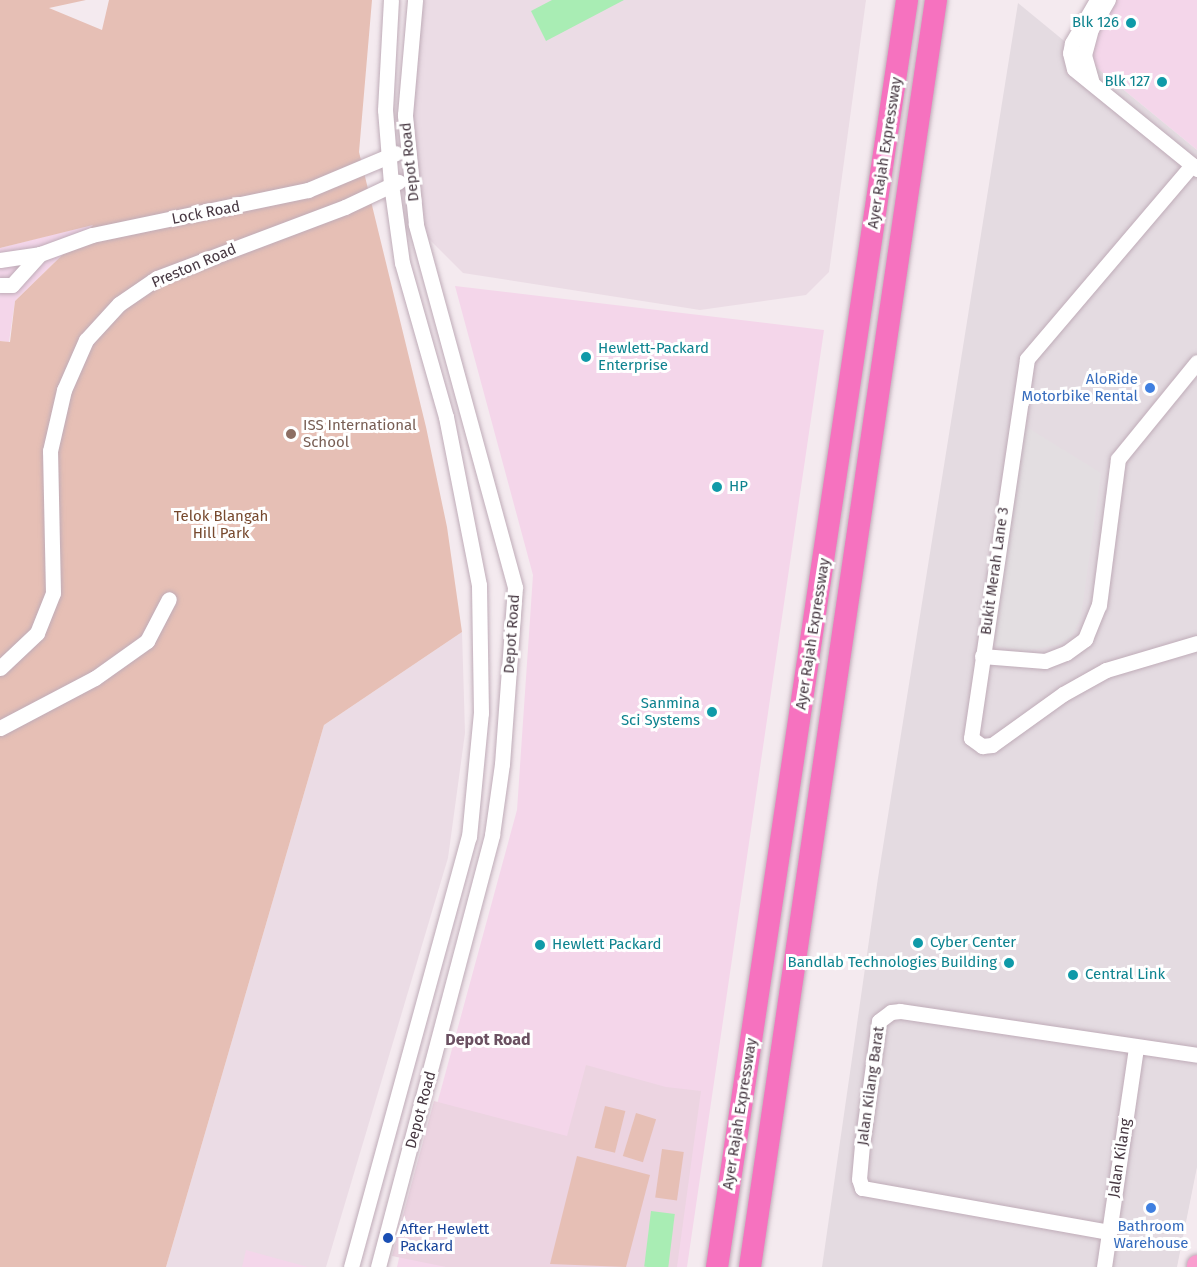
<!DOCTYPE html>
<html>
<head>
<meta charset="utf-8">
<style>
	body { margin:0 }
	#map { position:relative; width:1197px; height:1267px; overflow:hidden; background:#f4eaef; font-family:"Fira Sans",sans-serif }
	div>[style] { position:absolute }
	.residential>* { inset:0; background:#ebdce5 }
	.commercial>* { inset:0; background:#f4d6ea }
	.industrial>* { inset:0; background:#e4dbe1 }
	.education>* { inset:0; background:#ecd4e1 }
	.green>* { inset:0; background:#e6bfb5; transform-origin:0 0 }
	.parking>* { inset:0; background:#e3dee1 }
	.water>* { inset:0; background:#a9edb4; transform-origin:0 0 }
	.roads { filter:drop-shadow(0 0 2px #bfacb8) drop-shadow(0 0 2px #bfacb8) }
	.minor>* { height:15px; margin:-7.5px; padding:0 7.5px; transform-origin:7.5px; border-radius:7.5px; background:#fff }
	.major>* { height:20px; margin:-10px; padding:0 10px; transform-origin:10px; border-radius:10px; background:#f99dce }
	.highway>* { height:22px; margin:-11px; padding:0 11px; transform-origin:11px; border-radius:11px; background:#f672bf }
	.dots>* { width:16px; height:16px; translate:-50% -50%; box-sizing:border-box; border:3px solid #fff; border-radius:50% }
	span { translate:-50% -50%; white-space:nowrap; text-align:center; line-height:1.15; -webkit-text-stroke:6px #fff; paint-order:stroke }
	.culture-label { font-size:15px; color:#0d838f }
	.right { translate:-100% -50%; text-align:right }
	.left { translate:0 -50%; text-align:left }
	.street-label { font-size:15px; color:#473842 }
	.shop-label { font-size:15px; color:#366cbe }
	.education-label { font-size:15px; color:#785e54 }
	.park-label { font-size:15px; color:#77492e }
	.transit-label { font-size:15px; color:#164399 }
	.neighbourhood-label { font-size:16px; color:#6a5061; font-weight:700 }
</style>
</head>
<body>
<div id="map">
	<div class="residential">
		<div style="clip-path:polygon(424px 0,866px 0,829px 272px,806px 295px,700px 310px,463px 273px,420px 230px,411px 91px)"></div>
		<div style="clip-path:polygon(462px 632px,465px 733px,448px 858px,326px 1267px,166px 1267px,324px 725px)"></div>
	</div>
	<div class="commercial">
		<div style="clip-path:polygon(1115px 0,1197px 0,1197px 150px,1080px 54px)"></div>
		<div style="clip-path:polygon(94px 224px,15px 301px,9px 342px,0 341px,0 248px)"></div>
		<div style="clip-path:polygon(455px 286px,824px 330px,687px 1267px,397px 1267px,418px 1174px,517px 810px,533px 575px)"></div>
		<div style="clip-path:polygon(246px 1250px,308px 1267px,242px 1267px)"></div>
	</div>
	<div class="industrial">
		<div style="clip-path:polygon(1018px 3px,1197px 150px,1197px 1167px,1177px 1267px,822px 1267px,878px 878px)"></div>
	</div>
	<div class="education">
		<div style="clip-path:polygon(586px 1065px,666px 1087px,701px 1091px,677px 1267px,446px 1267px,392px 1256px,434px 1101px,567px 1136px)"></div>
	</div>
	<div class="green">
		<div style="clip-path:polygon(0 0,86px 0,49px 8px,102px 30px,109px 0,372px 0,359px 152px,426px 427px,447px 527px,462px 632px,324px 725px,166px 1267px,0 1267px,0 341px,10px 342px,15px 301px,93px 225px,0 248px)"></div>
		<div style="left:605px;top:1106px;width:21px;height:43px;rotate:14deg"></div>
		<div style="left:636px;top:1113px;width:21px;height:45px;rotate:17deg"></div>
		<div style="left:662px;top:1149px;width:22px;height:49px;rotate:8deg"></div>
		<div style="clip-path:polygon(577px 1156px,650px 1175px,626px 1267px,550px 1264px)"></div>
	</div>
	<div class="parking">
		<div style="clip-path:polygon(1025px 426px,1101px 473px,1081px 617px,1072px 636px,1058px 645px,1024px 651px,992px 645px)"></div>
	</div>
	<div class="water">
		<div style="clip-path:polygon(552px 0,624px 0,546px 41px,531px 11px)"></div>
		<div style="left:651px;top:1211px;width:24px;height:56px;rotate:7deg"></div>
	</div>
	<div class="roads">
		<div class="minor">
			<div style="left:1097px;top:0;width:50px;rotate:120.2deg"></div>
			<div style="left:1072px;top:43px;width:10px;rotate:101deg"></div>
			<div style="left:1070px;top:53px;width:16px;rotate:76deg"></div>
			<div style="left:1074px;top:69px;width:159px;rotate:39.1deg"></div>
			<div style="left:1092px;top:83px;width:29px;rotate:-106deg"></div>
			<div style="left:1084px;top:55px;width:27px;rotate:-75deg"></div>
			<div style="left:1091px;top:29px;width:34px;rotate:-60deg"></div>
			<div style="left:1192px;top:165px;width:255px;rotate:130.4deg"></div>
			<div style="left:1027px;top:359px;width:383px;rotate:98.4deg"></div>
			<div style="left:971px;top:738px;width:14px;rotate:36deg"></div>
			<div style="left:982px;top:746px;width:10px;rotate:-6deg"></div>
			<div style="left:992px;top:745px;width:87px;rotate:-35.7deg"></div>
			<div style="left:1063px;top:694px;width:49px;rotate:-29.2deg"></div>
			<div style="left:1106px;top:670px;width:95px;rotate:-16.5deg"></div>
			<div style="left:0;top:260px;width:40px;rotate:-8.5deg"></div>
			<div style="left:40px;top:254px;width:55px;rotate:-20.1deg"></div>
			<div style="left:92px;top:235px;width:221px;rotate:-11.8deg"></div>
			<div style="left:308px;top:190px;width:95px;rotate:-22.8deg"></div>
			<div style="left:0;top:285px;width:12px"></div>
			<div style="left:12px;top:285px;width:42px;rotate:-47.9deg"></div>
			<div style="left:982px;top:656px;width:63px;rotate:4.5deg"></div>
			<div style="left:1045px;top:661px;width:22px;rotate:-21deg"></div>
			<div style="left:1066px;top:653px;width:24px;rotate:-36deg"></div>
			<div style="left:1085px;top:639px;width:37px;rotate:-68deg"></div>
			<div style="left:1099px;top:605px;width:147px;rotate:-82.6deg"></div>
			<div style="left:1118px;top:459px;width:125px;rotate:-50.8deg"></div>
			<div style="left:0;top:668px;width:51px;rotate:-43.4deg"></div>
			<div style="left:37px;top:633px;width:43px;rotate:-68.2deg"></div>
			<div style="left:53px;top:593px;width:142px;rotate:-91.2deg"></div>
			<div style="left:50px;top:451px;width:63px;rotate:-77.1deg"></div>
			<div style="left:64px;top:390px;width:55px;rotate:-66.3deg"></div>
			<div style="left:86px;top:340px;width:49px;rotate:-47.5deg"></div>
			<div style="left:119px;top:304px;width:46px;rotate:-34.4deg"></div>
			<div style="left:157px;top:278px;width:201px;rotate:-20.7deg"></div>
			<div style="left:345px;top:207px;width:59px;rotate:-25.3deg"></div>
			<div style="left:0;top:728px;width:107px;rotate:-27.8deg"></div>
			<div style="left:95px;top:678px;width:64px;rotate:-35.4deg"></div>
			<div style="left:147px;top:641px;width:47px;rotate:-62.4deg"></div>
			<div style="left:1109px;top:1232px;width:251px;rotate:-169.9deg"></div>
			<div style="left:862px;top:1188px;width:9px;rotate:-108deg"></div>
			<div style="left:859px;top:1179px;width:34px;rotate:-85deg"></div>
			<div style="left:862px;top:1145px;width:125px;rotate:-82.2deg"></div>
			<div style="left:879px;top:1021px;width:15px;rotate:-37deg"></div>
			<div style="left:891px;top:1012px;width:9px;rotate:-6deg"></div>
			<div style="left:900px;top:1011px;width:300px;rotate:8.4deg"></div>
			<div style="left:351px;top:1267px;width:446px;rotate:-74.7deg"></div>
			<div style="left:469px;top:837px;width:125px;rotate:-84.5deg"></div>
			<div style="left:481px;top:713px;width:128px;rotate:-90.9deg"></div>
			<div style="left:479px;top:585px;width:171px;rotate:-101.1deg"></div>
			<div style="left:446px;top:417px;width:160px;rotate:-105.9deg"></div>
			<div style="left:402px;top:263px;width:80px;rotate:-97.9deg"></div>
			<div style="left:391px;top:184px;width:74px;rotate:-94.6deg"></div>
			<div style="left:385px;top:110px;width:110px;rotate:-86.9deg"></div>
			<div style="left:378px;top:1267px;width:447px;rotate:-75.2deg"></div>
			<div style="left:492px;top:835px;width:72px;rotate:-82deg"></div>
			<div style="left:502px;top:764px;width:177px;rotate:-85.8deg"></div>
			<div style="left:515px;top:587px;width:376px;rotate:-105.3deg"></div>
			<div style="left:416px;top:224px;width:110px;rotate:-95.8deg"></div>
			<div style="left:405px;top:115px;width:115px;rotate:-85deg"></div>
			<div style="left:1104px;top:1267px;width:221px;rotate:-81.7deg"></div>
		</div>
		<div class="major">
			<div style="left:1197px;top:1267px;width:2px;rotate:-90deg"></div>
		</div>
		<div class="highway">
			<div style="left:717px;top:1267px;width:1281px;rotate:-81.47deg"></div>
			<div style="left:750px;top:1267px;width:1281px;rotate:-81.65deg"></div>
		</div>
	</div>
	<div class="dots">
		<div style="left:1131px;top:23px;background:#0f9aa8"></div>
		<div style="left:1162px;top:82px;background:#0f9aa8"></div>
		<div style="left:586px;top:357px;background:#0f9aa8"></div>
		<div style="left:1150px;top:388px;background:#3f7fe0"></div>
		<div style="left:291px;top:434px;background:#8d6e63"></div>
		<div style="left:717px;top:487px;background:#0f9aa8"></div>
		<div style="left:712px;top:712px;background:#0f9aa8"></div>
		<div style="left:918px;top:943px;background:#0f9aa8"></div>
		<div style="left:540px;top:945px;background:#0f9aa8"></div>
		<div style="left:1009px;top:963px;background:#0f9aa8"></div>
		<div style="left:1073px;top:975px;background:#0f9aa8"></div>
		<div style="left:1151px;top:1208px;background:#3f7fe0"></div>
		<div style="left:388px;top:1238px;background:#1a4fb4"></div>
	</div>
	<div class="culture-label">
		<span class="right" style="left:1119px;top:23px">Blk 126</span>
		<span class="right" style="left:1150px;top:82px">Blk 127</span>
		<span class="left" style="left:598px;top:357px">Hewlett-Packard<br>Enterprise</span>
		<span class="left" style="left:729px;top:487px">HP</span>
		<span class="right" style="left:700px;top:712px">Sanmina<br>Sci Systems</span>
		<span class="left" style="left:930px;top:943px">Cyber Center</span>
		<span class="left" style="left:552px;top:945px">Hewlett Packard</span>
		<span class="right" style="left:997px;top:963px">Bandlab Technologies Building</span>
		<span class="left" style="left:1085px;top:975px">Central Link</span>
	</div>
	<div class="street-label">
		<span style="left:885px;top:153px;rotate:-81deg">Ayer Rajah Expressway</span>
		<span style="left:410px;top:162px;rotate:-96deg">Depot Road</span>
		<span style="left:206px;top:213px;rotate:-11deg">Lock Road</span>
		<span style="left:194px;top:266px;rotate:-23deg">Preston Road</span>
		<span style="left:995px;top:571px;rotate:-82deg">Bukit Merah Lane 3</span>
		<span style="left:512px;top:634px;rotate:-86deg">Depot Road</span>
		<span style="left:813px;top:634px;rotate:-81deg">Ayer Rajah Expressway</span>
		<span style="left:871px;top:1086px;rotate:-82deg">Jalan Kilang Barat</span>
		<span style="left:421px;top:1110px;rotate:-75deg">Depot Road</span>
		<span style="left:740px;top:1114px;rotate:-81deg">Ayer Rajah Expressway</span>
		<span style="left:1120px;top:1158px;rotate:-81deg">Jalan Kilang</span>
	</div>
	<div class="shop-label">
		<span class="right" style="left:1138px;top:388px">AloRide<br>Motorbike Rental</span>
		<span style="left:1151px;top:1235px">Bathroom<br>Warehouse</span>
	</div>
	<div class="education-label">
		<span class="left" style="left:303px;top:434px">ISS International<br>School</span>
	</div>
	<div class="park-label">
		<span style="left:221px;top:525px">Telok Blangah<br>Hill Park</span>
	</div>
	<div class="transit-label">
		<span class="left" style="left:400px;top:1238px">After Hewlett<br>Packard</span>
	</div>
	<div class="neighbourhood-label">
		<span style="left:488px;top:1040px">Depot Road</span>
	</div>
</div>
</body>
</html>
